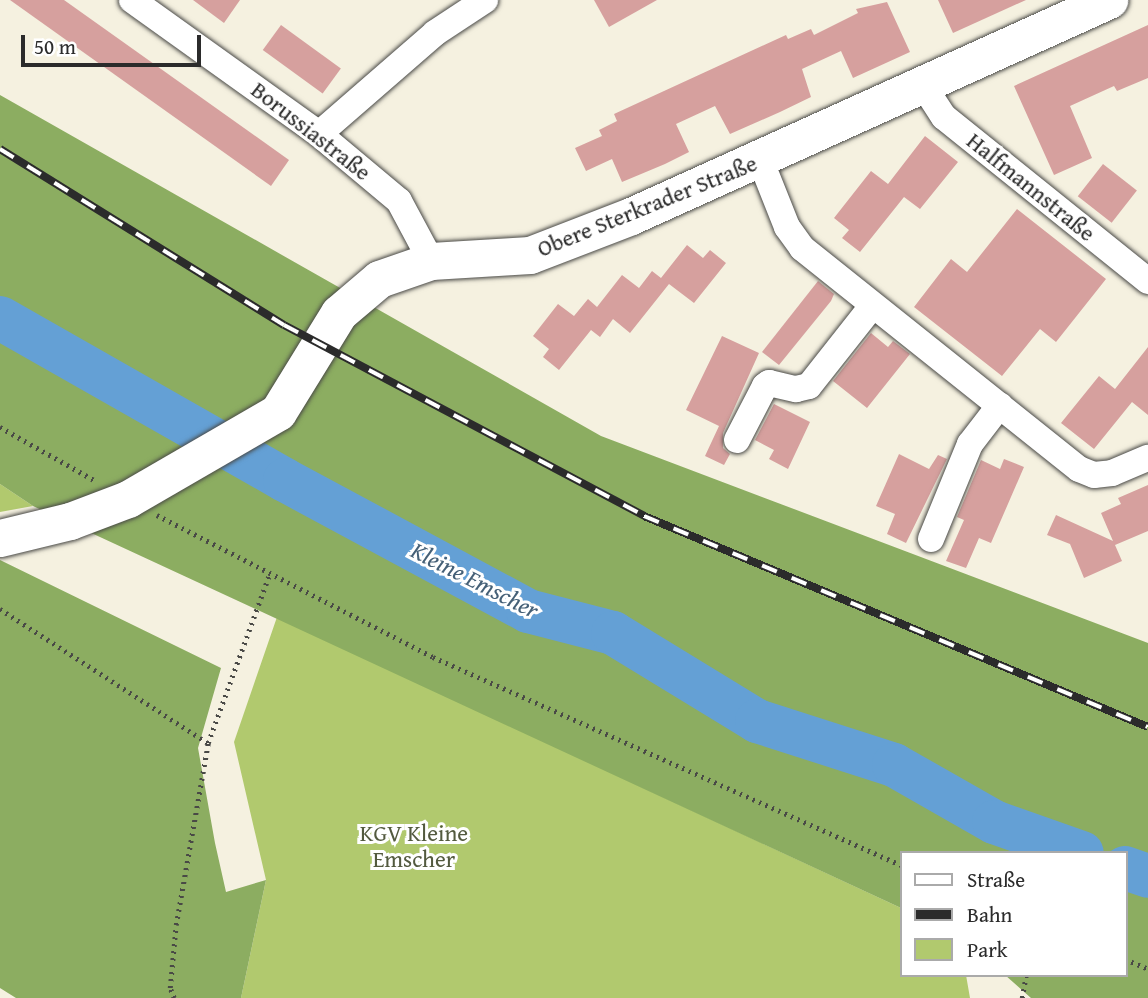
<!DOCTYPE html>
<html>
<head>
<meta charset="utf-8">
<style>
	body { margin:0 }
	#map { position:relative; width:1148px; height:998px; overflow:hidden; background:#f5f1e0; font-family:"Gentium Book Plus",serif }
	div>[style] { position:absolute }
	.green>* { inset:0; background:#b1c96e }
	.forest>* { inset:0; background:#8cad61 }
	.river>* { height:44px; margin:-22px; padding:0 22px; transform-origin:22px; border-radius:22px; background:#64a0d5 }
	.building>* { inset:0; background:#d6a09e; transform-origin:0 0 }
	.path>* { height:4.5px; margin-top:-2.25px; transform-origin:0; background:repeating-linear-gradient(90deg,#494946 0 2px,transparent 0 7px) }
	.roads { filter:drop-shadow(0 0 2px #494946) drop-shadow(0 0 2px #494946) }
	.street>* { height:26px; margin:-13px; padding:0 13px; transform-origin:13px; border-radius:13px; background:#fff }
	.secondary>* { height:37px; margin:-18.5px; padding:0 18.5px; transform-origin:18.5px; border-radius:18.5px; background:#fff }
	.rail>* { height:8px; margin-top:-4px; transform-origin:0; background:repeating-linear-gradient(90deg,#fff 0 16px,#2b2b2b 0 32px); box-sizing:border-box; border-block:2px solid #2b2b2b }
	span { translate:-50% -50%; white-space:nowrap; text-align:center; line-height:1.15; -webkit-text-stroke:6px #fff; paint-order:stroke }
	.street-label { font-size:23px; color:#2b2b2b }
	.park-label { font-size:23px; color:#535a3f }
	.water-label { font-size:24px; color:#456077; font-style:italic }
	.legend { position:absolute; left:900px; top:851px; width:228px; height:126px; box-sizing:border-box; background:#fff; border:2px solid #aaa; margin:0; padding:9px 12px; list-style:none; font-size:21px; color:#2b2b2b }
	.legend li { display:flex; align-items:center; gap:14px; height:35px }
	.legend b { width:35px; border:2px solid #aaa }
	.scale { position:absolute; left:21px; top:35px; width:180px; height:32px; box-sizing:border-box; border:4px solid #2b2b2b; border-top:0; padding-left:9px; font-size:21px; line-height:24px; white-space:nowrap; color:#2b2b2b; -webkit-text-stroke:5px #fff; paint-order:stroke }
</style>
</head>
<body>
<div id="map">
	<div class="green">
		<div style="clip-path:polygon(0 484px,33px 506px,0 512px)"></div>
		<div style="clip-path:polygon(277px 617px,901px 908px,901px 975px,966px 975px,970px 998px,241px 998px,266px 880px,234px 742px)"></div>
	</div>
	<div class="forest">
		<div style="clip-path:polygon(0 95px,601px 436px,1148px 643px,1148px 998px,1031px 998px,1005px 975px,1125px 975px,1125px 853px,901px 853px,901px 908px,33px 506px,0 484px)"></div>
		<div style="clip-path:polygon(0 560px,221px 668px,198px 748px,215px 843px,226px 892px,266px 880px,241px 998px,16px 998px,0 988px)"></div>
	</div>
	<div class="river">
		<div style="left:0;top:318px;width:328px;rotate:29.6deg"></div>
		<div style="left:285px;top:480px;width:276px;rotate:28.3deg"></div>
		<div style="left:528px;top:611px;width:88px;rotate:14.5deg"></div>
		<div style="left:613px;top:633px;width:169px;rotate:31.4deg"></div>
		<div style="left:757px;top:721px;width:144px;rotate:17.8deg"></div>
		<div style="left:894px;top:765px;width:115px;rotate:29.7deg"></div>
		<div style="left:994px;top:822px;width:93px;rotate:19.4deg"></div>
		<div style="left:1125px;top:868px;width:24px;rotate:19deg"></div>
	</div>
	<div class="building">
		<div style="clip-path:polygon(10px 0,64px 0,289px 160px,271px 186px)"></div>
		<div style="clip-path:polygon(193px 0,240px 0,224px 23px)"></div>
		<div style="clip-path:polygon(594px 0,657px 0,609px 27px)"></div>
		<div style="clip-path:polygon(938px 0,1026px 0,953px 33px)"></div>
		<div style="clip-path:polygon(887px 2px,910px 52px,853px 78px,841px 51px,802px 69px,811px 97px,780px 112px,730px 134px,715px 106px,676px 124px,689px 152px,665px 164px,622px 182px,612px 159px,586px 171px,575px 148px,602px 136px,599px 130px,617px 121px,614px 114px,786px 35px,788px 39px,811px 29px,814px 35px,858px 13px,856px 9px)"></div>
		<div style="left:281px;top:25px;width:74px;height:31px;rotate:36deg"></div>
		<div style="clip-path:polygon(1148px 25px,1148px 78px,1117px 91px,1114px 86px,1070px 106px,1092px 158px,1054px 175px,1014px 86px)"></div>
		<div style="clip-path:polygon(925px 136px,958px 162px,920px 209px,904px 197px,860px 252px,842px 238px,849px 230px,834px 218px,871px 171px,888px 184px)"></div>
		<div style="left:1103px;top:164px;width:43px;height:41px;rotate:38deg"></div>
		<div style="clip-path:polygon(1017px 209px,1106px 279px,1056px 342px,1040px 329px,1002px 376px,914px 307px,951px 259px,967px 272px)"></div>
		<div style="clip-path:polygon(687px 245px,703px 258px,710px 250px,726px 263px,694px 303px,669px 284px,630px 333px,613px 319px,600px 337px,591px 330px,559px 370px,543px 357px,549px 349px,533px 336px,558px 304px,574px 316px,588px 299px,597px 307px,622px 275px,639px 288px,652px 271px,661px 278px)"></div>
		<div style="clip-path:polygon(818px 281px,834px 294px,831px 301px,779px 365px,762px 352px)"></div>
		<div style="clip-path:polygon(871px 333px,888px 347px,893px 341px,910px 354px,867px 408px,833px 381px)"></div>
		<div style="clip-path:polygon(722px 336px,759px 353px,723px 433px,723px 448px,730px 454px,724px 465px,705px 456px,719px 426px,686px 410px)"></div>
		<div style="clip-path:polygon(1148px 347px,1148px 415px,1132px 402px,1094px 449px,1061px 423px,1099px 376px,1115px 389px)"></div>
		<div style="clip-path:polygon(774px 404px,810px 422px,788px 469px,769px 459px,774px 450px,755px 440px)"></div>
		<div style="clip-path:polygon(899px 454px,929px 469px,938px 455px,947px 459px,906px 543px,887px 534px,895px 514px,876px 506px)"></div>
		<div style="clip-path:polygon(1004px 459px,1024px 467px,991px 543px,979px 538px,966px 568px,946px 561px,964px 520px,957px 517px,981px 460px,1000px 469px)"></div>
		<div style="clip-path:polygon(1148px 485px,1148px 531px,1115px 545px,1122px 561px,1084px 578px,1070px 544px,1047px 535px,1056px 515px,1113px 541px,1101px 513px,1121px 504px,1118px 498px)"></div>
	</div>
	<div class="path">
		<div style="left:0;top:427px;width:108px;rotate:29.4deg"></div>
		<div style="left:157px;top:515px;width:310px;rotate:27.2deg"></div>
		<div style="left:433px;top:657px;width:512px;rotate:23.96deg"></div>
		<div style="left:0;top:609px;width:247px;rotate:32.8deg"></div>
		<div style="left:1125px;top:959px;width:25px;rotate:23deg"></div>
		<div style="left:174px;top:998px;width:11px;rotate:-112deg"></div>
		<div style="left:170px;top:988px;width:63px;rotate:-84.6deg"></div>
		<div style="left:176px;top:925px;width:185px;rotate:-80deg"></div>
		<div style="left:208px;top:743px;width:179px;rotate:-70deg"></div>
		<div style="left:1022px;top:998px;width:23px;rotate:-80deg"></div>
	</div>
	<div class="roads">
		<div class="street">
			<div style="left:132px;top:0;width:230px;rotate:35.6deg"></div>
			<div style="left:319px;top:134px;width:104px;rotate:39.9deg"></div>
			<div style="left:399px;top:201px;width:68px;rotate:61.9deg"></div>
			<div style="left:923px;top:85px;width:38px;rotate:57deg"></div>
			<div style="left:944px;top:117px;width:262px;rotate:38.8deg"></div>
			<div style="left:319px;top:134px;width:154px;rotate:-41deg"></div>
			<div style="left:435px;top:33px;width:60px;rotate:-33.4deg"></div>
			<div style="left:760px;top:159px;width:73px;rotate:68.3deg"></div>
			<div style="left:787px;top:227px;width:26px;rotate:54deg"></div>
			<div style="left:802px;top:248px;width:354px;rotate:38.6deg"></div>
			<div style="left:1079px;top:469px;width:16px;rotate:22deg"></div>
			<div style="left:1094px;top:475px;width:18px;rotate:-6deg"></div>
			<div style="left:1112px;top:473px;width:39px;rotate:-23deg"></div>
			<div style="left:737px;top:440px;width:61px;rotate:-62.6deg"></div>
			<div style="left:765px;top:386px;width:5px;rotate:-37deg"></div>
			<div style="left:769px;top:383px;width:28px;rotate:13deg"></div>
			<div style="left:796px;top:389px;width:13px;rotate:-13deg"></div>
			<div style="left:809px;top:386px;width:103px;rotate:-51.7deg"></div>
			<div style="left:931px;top:539px;width:103px;rotate:-67.7deg"></div>
			<div style="left:970px;top:444px;width:49px;rotate:-52.4deg"></div>
		</div>
		<div class="secondary">
			<div style="left:0;top:538px;width:72px;rotate:-13.7deg"></div>
			<div style="left:70px;top:521px;width:62px;rotate:-20.8deg"></div>
			<div style="left:128px;top:499px;width:173px;rotate:-30.1deg"></div>
			<div style="left:278px;top:412px;width:116px;rotate:-58.4deg"></div>
			<div style="left:339px;top:313px;width:52px;rotate:-40.4deg"></div>
			<div style="left:379px;top:279px;width:55px;rotate:-19.1deg"></div>
			<div style="left:431px;top:261px;width:99px;rotate:-3.5deg"></div>
			<div style="left:530px;top:255px;width:108px;rotate:-21.1deg"></div>
			<div style="left:631px;top:216px;width:525px;rotate:-24.32deg"></div>
		</div>
	</div>
	<div class="rail">
		<div style="left:0;top:149px;width:334px;rotate:31.8deg"></div>
		<div style="left:284px;top:325px;width:408px;rotate:27.9deg"></div>
		<div style="left:644px;top:516px;width:546px;rotate:22.72deg"></div>
	</div>
	<div class="street-label">
		<span style="left:311px;top:131px;rotate:38deg">Borussiastraße</span>
		<span style="left:1031px;top:187px;rotate:39deg">Halfmannstraße</span>
		<span style="left:647px;top:206px;rotate:-22deg">Obere Sterkrader Straße</span>
	</div>
	<div class="park-label">
		<span style="left:414px;top:846px">KGV Kleine<br>Emscher</span>
	</div>
	<div class="water-label">
		<span style="left:475px;top:580px;rotate:27deg">Kleine Emscher</span>
	</div>
	<ul class="legend">
	<li><b style="height:9px;background:#fff"></b>Straße</li>
	<li><b style="height:9px;background:#2b2b2b"></b>Bahn</li>
	<li><b style="height:19px;background:#b1c96e"></b>Park</li>
	</ul>
	<div class="scale">50 m</div>
</div>
</body>
</html>
